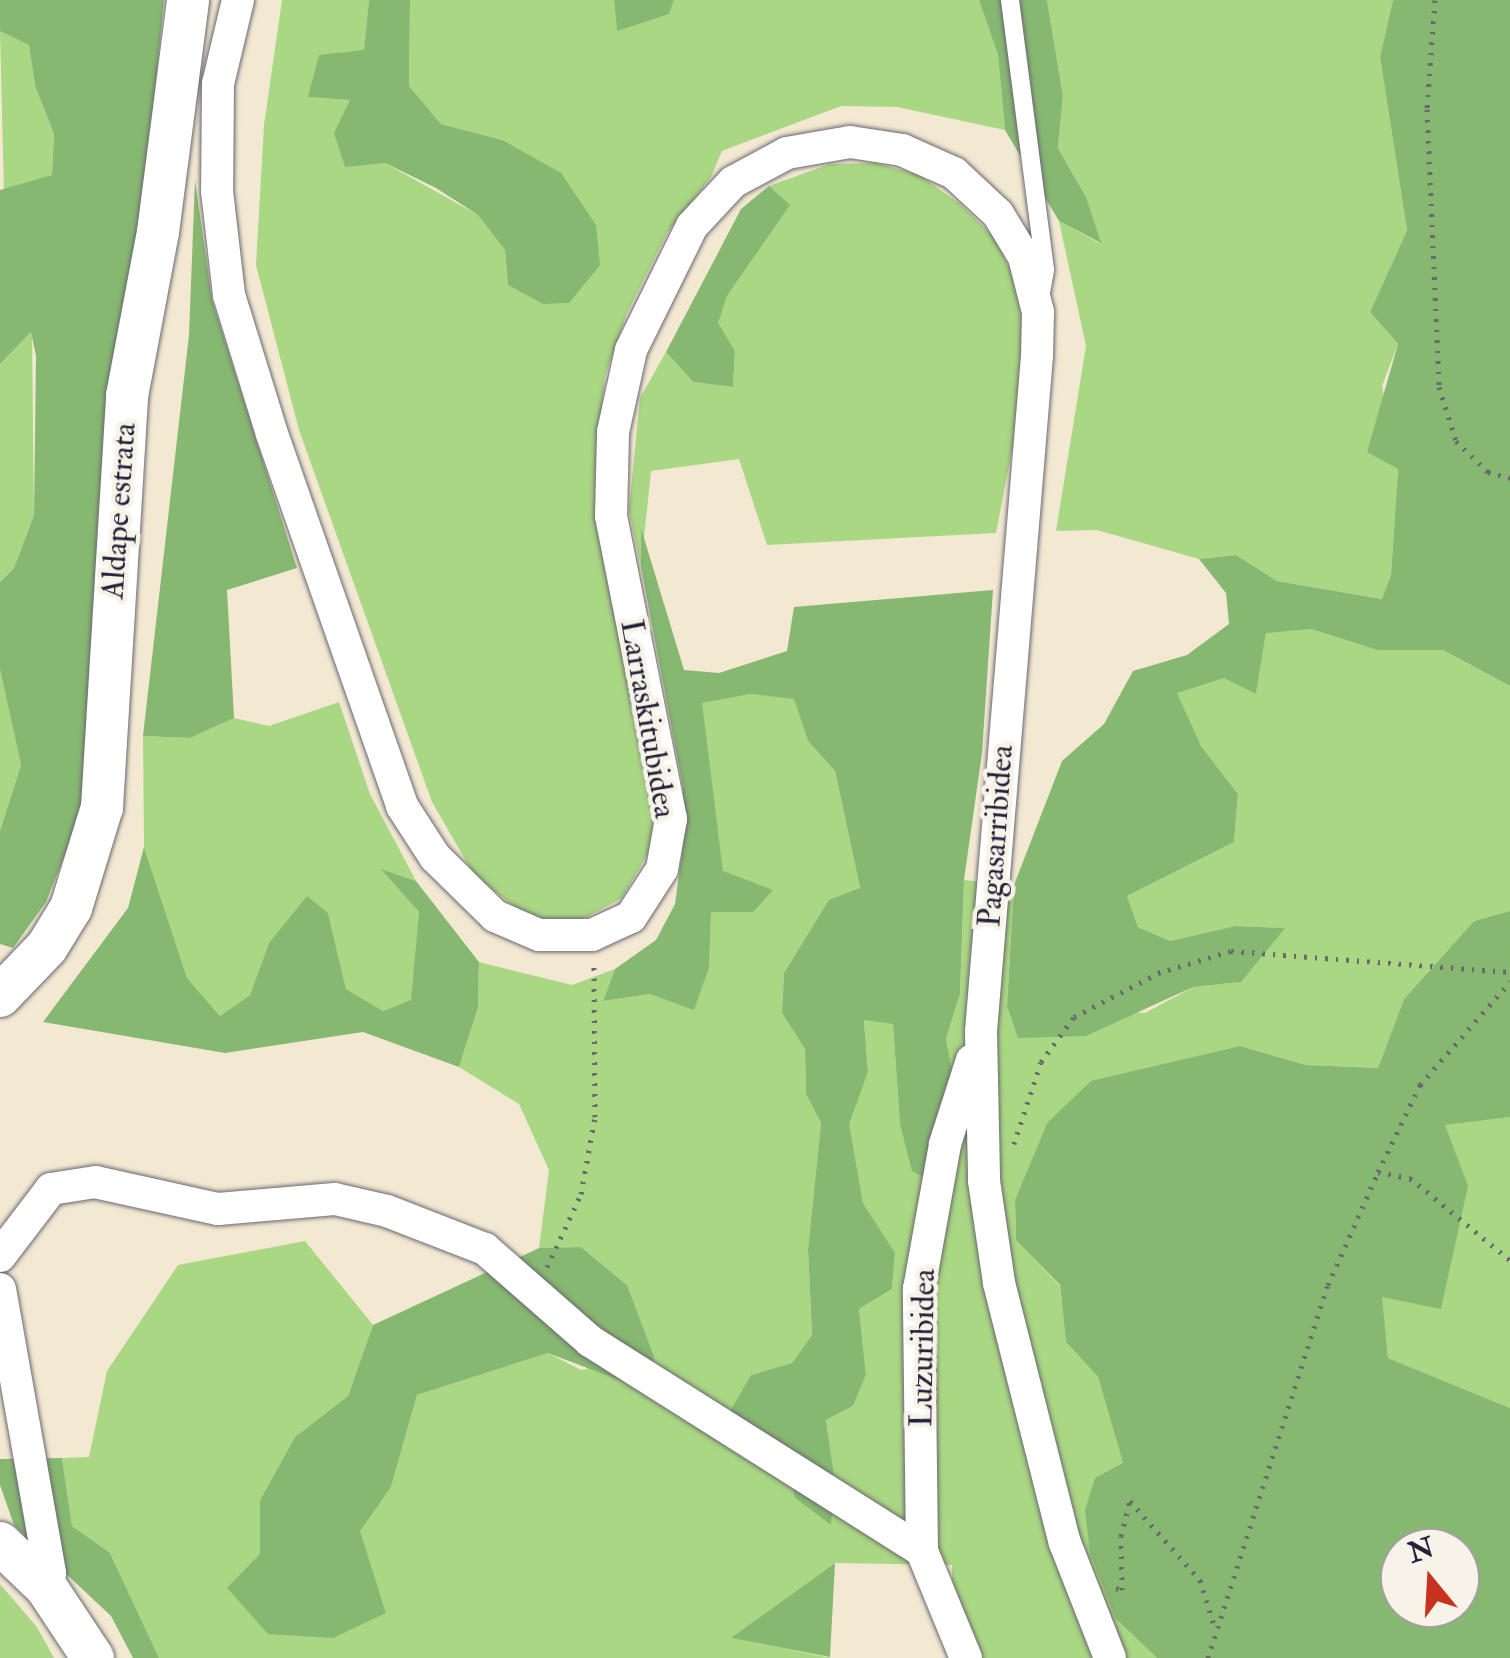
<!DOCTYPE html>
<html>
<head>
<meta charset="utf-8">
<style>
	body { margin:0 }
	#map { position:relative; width:1510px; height:1658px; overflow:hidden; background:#f3e9d3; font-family:"IM FELL Double Pica",serif }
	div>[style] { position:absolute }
	.green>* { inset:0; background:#aad783 }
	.forest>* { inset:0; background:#87b871 }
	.path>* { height:5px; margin-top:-2.5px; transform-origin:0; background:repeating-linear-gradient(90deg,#6b6870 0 2.5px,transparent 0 10.5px) }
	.roads { filter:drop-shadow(0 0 2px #6b6870) drop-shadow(0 0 2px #6b6870) }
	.service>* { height:18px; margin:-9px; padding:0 9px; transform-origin:9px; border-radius:9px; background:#fff }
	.minor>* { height:32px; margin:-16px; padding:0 16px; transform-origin:16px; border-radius:16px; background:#fff }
	.tertiary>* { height:42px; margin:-21px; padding:0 21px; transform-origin:21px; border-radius:21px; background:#fff }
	span { translate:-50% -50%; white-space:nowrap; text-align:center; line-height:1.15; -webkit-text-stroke:9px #f7f3e8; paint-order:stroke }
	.street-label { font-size:32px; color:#22223b }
	.north { position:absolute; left:1380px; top:1528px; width:100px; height:100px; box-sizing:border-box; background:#f7f3e8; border:2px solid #a29fa3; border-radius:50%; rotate:342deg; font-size:28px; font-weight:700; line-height:40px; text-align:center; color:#22223b }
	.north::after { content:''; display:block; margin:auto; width:35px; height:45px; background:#c8321e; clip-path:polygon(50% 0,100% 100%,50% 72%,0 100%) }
</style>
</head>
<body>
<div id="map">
	<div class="green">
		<div style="clip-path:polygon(282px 0,369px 0,364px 51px,309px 97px,351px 100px,385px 163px,478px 215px,505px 250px,508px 285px,502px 140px,441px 124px,409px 86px,410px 0,614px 0,617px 30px,668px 14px,674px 0,979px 0,998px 55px,1005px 130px,897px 107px,841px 106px,722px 151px,711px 177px,667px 233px,627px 313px,605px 376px,596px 467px,656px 780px,651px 848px,622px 898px,566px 928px,519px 910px,474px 875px,432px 802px,299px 430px,256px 265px,264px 125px)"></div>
		<div style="clip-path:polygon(1047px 0,1393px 0,1380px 57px,1407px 232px,1370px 312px,1398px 344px,1382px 386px,1398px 469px,1391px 575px,1383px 599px,1277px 581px,1236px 555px,1199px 559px,1097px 530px,1056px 531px,1086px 346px,1059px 221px,1099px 243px,1086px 197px,1058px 148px,1063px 96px)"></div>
		<div style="clip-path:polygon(0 31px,29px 45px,35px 86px,54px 134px,52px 175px,4px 192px)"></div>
		<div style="clip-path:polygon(876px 163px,919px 175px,960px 204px,995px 238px,1014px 278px,1025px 336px,1023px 394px,996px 533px,767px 545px,739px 459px,651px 471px,641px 567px,629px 510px,640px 398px,666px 352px,693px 382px,733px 387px,735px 351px,717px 324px,727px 296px,789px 206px,769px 186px,830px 164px)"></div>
		<div style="clip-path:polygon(32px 331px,34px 515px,14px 568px,0 582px,0 364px)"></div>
		<div style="clip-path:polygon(1311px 629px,1377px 650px,1443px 650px,1510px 686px,1510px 911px,1474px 921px,1404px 999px,1378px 1068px,1306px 1065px,1240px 1046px,1137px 1071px,1047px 1123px,1015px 1200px,1016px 1240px,1060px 1286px,1066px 1342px,1098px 1377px,1123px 1463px,1116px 1619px,1157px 1658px,952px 1658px,952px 1565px,835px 1563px,732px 1638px,831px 1658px,159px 1658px,110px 1553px,72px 1526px,62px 1458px,89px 1457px,107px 1371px,178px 1265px,305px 1241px,373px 1325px,348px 1396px,295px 1437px,260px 1500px,260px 1554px,386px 1613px,359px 1531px,391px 1487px,417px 1395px,548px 1353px,581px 1370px,654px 1356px,627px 1285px,581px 1247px,539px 1248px,549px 1170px,519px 1104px,459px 1067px,478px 1008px,479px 962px,572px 985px,615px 969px,603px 1001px,650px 994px,694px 1009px,709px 968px,710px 912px,753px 911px,772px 890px,723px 872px,701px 703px,751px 694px,794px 698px,808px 741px,835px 771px,860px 889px,829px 901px,784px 973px,782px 1013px,805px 1049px,806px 1094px,821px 1123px,808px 1249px,812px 1335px,792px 1363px,751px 1375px,835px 1482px,826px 1420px,853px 1406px,866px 1375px,859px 1309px,892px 1289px,895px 1254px,863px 1203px,848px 1123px,868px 1072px,864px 1019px,893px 1023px,900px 1124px,955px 1084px,946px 1039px,960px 994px,964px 880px,1014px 885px,1007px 1005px,1145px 1013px,1193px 987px,1240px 982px,1283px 928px,1235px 926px,1170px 941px,1138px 927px,1127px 896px,1234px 842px,1238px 794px,1201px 746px,1176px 693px,1224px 677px,1256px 694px,1266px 632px)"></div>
		<div style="clip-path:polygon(0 670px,21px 765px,0 831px)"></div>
		<div style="clip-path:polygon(339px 702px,370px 794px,416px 881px,384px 870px,419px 912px,412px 1000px,383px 1011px,346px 989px,328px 913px,269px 943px,250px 995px,220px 1016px,187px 978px,144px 847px,143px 736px,190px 738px,234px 718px,269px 726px)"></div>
		<div style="clip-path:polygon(1510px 1117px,1510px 1408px,1388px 1358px,1381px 1296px,1441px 1308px,1452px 1256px,1454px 1151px,1444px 1124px)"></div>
		<div style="clip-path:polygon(0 1584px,37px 1627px,54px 1658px,0 1658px)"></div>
	</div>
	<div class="forest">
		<div style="clip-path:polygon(0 0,164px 0,83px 809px,46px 902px,13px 948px,0 944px,0 831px,21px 765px,0 670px,0 582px,14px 568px,34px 515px,36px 356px,31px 332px,0 364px,0 190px,52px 175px,54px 134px,35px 86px,29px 45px,0 31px)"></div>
		<div style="clip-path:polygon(369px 0,410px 0,409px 86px,441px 124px,502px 140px,561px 173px,596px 225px,600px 265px,569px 303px,543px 304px,508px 285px,505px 250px,478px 215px,436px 188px,385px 163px,345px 167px,334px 133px,350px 100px,308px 97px,319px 55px,364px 50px)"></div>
		<div style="clip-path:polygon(614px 0,674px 0,669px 14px,617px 31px)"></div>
		<div style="clip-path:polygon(979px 0,1047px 0,1063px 96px,1058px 148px,1086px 197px,1101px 243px,1059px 221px,1005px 130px,998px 55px)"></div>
		<div style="clip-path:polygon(1393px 0,1510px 0,1510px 686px,1443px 650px,1377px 650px,1311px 629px,1266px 633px,1256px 694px,1224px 678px,1177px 693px,1201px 746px,1238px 794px,1234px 842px,1127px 896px,1138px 927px,1170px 941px,1235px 926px,1285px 928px,1241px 982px,1193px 987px,1086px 1036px,1018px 1038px,1007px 1006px,1014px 885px,1062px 761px,1104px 724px,1133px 671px,1187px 655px,1229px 624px,1226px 593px,1199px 559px,1236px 555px,1277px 581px,1382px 599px,1391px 575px,1398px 469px,1367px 452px,1398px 344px,1370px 312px,1407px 231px,1380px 57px)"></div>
		<div style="clip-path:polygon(195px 180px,212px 300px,297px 568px,227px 590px,234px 718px,190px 738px,143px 736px,189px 335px)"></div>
		<div style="clip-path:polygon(769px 186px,790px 205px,727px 296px,718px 323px,735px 351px,733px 387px,693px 382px,666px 352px,741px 209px)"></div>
		<div style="clip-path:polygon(641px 528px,684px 670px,719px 673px,787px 651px,794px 607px,993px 590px,982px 753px,964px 880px,960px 994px,946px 1039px,955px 1084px,927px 1179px,912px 1171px,900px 1124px,893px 1024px,864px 1020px,868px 1072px,849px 1124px,863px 1203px,895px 1253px,892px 1289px,859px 1309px,866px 1375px,853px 1406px,826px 1420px,835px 1482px,831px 1525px,795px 1498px,788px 1458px,720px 1429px,751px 1375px,792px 1363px,812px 1335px,808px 1249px,821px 1123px,806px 1094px,805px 1049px,782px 1013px,784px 973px,829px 900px,860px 888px,835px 771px,808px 741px,794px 699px,751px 694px,702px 703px,723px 871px,773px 890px,753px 912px,711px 912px,709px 968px,694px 1010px,650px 994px,603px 1001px,615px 969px,656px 940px,675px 904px,682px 853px,683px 787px,641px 567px)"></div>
		<div style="clip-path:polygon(144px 847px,187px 978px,220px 1016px,250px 995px,269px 943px,307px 896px,328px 913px,346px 989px,383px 1011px,411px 1000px,419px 912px,381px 869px,416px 881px,479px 962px,478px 1008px,459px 1067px,363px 1032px,225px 1053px,43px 1022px,128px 908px)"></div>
		<div style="clip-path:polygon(evenodd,1510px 911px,1510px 1117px,1445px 1125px,1468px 1186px,1441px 1309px,1382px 1297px,1388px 1358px,1510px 1408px,1510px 1658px,1157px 1658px,1116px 1619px,1090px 1553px,1085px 1510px,1095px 1478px,1123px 1463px,1098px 1377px,1066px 1342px,1060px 1285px,1016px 1240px,1015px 1200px,1047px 1123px,1091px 1081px,1240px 1046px,1306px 1065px,1378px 1068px,1404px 999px,1474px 921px,1510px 911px,1460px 1548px,1460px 1608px,1400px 1608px,1400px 1548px,1460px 1548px)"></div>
		<div style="clip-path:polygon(581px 1247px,627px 1285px,654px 1356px,645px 1390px,548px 1353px,417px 1395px,391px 1487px,360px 1531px,386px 1613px,333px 1638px,268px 1634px,227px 1588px,260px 1554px,260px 1500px,295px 1437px,348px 1396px,373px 1325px,539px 1248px)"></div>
		<div style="clip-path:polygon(62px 1458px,72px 1526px,110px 1553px,159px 1658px,133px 1658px,111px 1616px,14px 1525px,0 1485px,0 1459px)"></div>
		<div style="clip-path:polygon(835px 1563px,830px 1657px,731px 1638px)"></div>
	</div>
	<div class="path">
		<div style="left:1435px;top:0;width:109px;rotate:94.2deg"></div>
		<div style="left:1427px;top:109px;width:278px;rotate:87.5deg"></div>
		<div style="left:1439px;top:387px;width:57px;rotate:72.5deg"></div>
		<div style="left:1456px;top:441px;width:45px;rotate:44.1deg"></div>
		<div style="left:1488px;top:472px;width:23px;rotate:15deg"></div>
		<div style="left:1014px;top:1144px;width:86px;rotate:-71.8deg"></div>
		<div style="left:1041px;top:1062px;width:56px;rotate:-53.7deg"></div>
		<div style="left:1074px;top:1017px;width:95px;rotate:-27.6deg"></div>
		<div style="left:1158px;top:973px;width:76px;rotate:-16.8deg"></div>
		<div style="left:1231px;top:951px;width:280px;rotate:4.3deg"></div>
		<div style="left:1378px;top:1172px;width:33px;rotate:11deg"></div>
		<div style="left:1410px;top:1178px;width:129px;rotate:39.4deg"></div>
		<div style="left:547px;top:1267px;width:81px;rotate:-65deg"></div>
		<div style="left:581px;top:1194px;width:78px;rotate:-79.7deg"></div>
		<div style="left:595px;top:1117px;width:154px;rotate:-90.4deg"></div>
		<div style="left:1116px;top:1588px;width:6px;rotate:18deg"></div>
		<div style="left:1122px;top:1590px;width:54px;rotate:-91.1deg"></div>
		<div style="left:1121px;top:1536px;width:36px;rotate:-76deg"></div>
		<div style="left:1130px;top:1501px;width:106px;rotate:48.5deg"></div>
		<div style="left:1200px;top:1580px;width:47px;rotate:72.7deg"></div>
		<div style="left:1208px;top:1658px;width:392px;rotate:-72.2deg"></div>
		<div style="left:1328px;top:1285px;width:124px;rotate:-66.1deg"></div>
		<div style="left:1378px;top:1172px;width:97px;rotate:-64.2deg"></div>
		<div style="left:1420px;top:1085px;width:137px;rotate:-48.9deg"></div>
	</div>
	<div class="roads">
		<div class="service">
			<div style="left:1010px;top:0;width:272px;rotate:82.6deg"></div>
			<div style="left:1045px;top:270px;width:22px;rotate:100deg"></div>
		</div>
		<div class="minor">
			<div style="left:238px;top:0;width:86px;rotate:103.4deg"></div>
			<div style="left:218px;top:84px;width:107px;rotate:90.5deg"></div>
			<div style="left:217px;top:191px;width:105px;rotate:83.4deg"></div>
			<div style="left:229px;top:295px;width:145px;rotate:72.8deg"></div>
			<div style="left:272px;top:434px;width:394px;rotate:70.7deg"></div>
			<div style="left:402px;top:806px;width:61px;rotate:57.1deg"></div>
			<div style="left:435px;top:857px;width:84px;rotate:44.5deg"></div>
			<div style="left:495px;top:916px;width:48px;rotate:23.4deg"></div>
			<div style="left:539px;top:935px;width:53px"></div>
			<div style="left:592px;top:935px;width:43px;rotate:-24.8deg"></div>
			<div style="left:631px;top:917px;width:57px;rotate:-57.1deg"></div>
			<div style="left:662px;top:869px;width:51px;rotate:-79.8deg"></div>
			<div style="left:671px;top:819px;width:309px;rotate:-101.2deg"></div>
			<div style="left:611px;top:516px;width:84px;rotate:-88.6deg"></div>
			<div style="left:613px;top:432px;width:84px;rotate:-77.6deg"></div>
			<div style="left:631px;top:350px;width:138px;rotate:-63.8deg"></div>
			<div style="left:692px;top:226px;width:60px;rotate:-47deg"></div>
			<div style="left:733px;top:182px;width:61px;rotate:-28.2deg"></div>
			<div style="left:787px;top:153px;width:64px;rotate:-9.9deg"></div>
			<div style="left:850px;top:142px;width:53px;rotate:8.7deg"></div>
			<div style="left:902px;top:150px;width:57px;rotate:23.9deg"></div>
			<div style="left:954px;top:173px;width:60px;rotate:43deg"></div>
			<div style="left:998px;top:214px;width:50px;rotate:58.8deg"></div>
			<div style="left:1024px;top:257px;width:57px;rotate:75.7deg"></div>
			<div style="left:1038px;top:312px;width:44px;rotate:91.3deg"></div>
			<div style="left:1037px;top:356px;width:678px;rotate:94.74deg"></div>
			<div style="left:981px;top:1032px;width:149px;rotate:88.8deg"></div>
			<div style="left:984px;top:1181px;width:103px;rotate:81.6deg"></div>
			<div style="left:999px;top:1283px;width:268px;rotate:75.8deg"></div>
			<div style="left:1065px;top:1543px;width:123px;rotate:68.6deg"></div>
			<div style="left:0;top:1256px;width:84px;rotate:-52.7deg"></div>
			<div style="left:51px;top:1189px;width:45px;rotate:-9deg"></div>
			<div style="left:95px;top:1182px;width:126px;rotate:12.4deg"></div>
			<div style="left:218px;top:1209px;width:117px;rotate:-4.9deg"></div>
			<div style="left:335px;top:1199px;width:53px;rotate:13deg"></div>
			<div style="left:387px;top:1211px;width:105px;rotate:21.2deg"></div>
			<div style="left:485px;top:1249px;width:140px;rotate:41.2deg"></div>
			<div style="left:590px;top:1341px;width:393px;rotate:32.3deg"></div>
			<div style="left:0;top:1289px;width:288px;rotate:80deg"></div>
			<div style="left:50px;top:1573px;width:15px;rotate:106deg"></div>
			<div style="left:966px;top:1658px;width:116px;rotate:-112.4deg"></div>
			<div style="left:922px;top:1551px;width:262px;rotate:-90.7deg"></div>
			<div style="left:919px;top:1289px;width:147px;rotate:-79.8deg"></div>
			<div style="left:945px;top:1144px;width:88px;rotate:-72.2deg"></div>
		</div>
		<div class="tertiary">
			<div style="left:0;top:996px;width:68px;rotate:-46.2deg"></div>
			<div style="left:47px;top:947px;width:46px;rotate:-58.4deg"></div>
			<div style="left:71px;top:908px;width:106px;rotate:-72.9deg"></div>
			<div style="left:102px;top:807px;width:412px;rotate:-86.5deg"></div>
			<div style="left:127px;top:396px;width:167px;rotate:-79.3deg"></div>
			<div style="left:158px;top:232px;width:234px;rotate:-82.6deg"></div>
			<div style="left:0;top:1543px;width:64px;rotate:43.7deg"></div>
			<div style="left:46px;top:1587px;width:85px;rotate:56.5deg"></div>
		</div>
	</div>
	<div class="street-label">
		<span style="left:119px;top:511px;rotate:-86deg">Aldape estrata</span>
		<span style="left:648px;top:719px;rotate:80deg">Larraskitubidea</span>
		<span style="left:996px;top:836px;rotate:-86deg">Pagasarribidea</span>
		<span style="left:923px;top:1348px;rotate:-89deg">Luzuribidea</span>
	</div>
	<div class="north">N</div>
</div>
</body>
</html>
